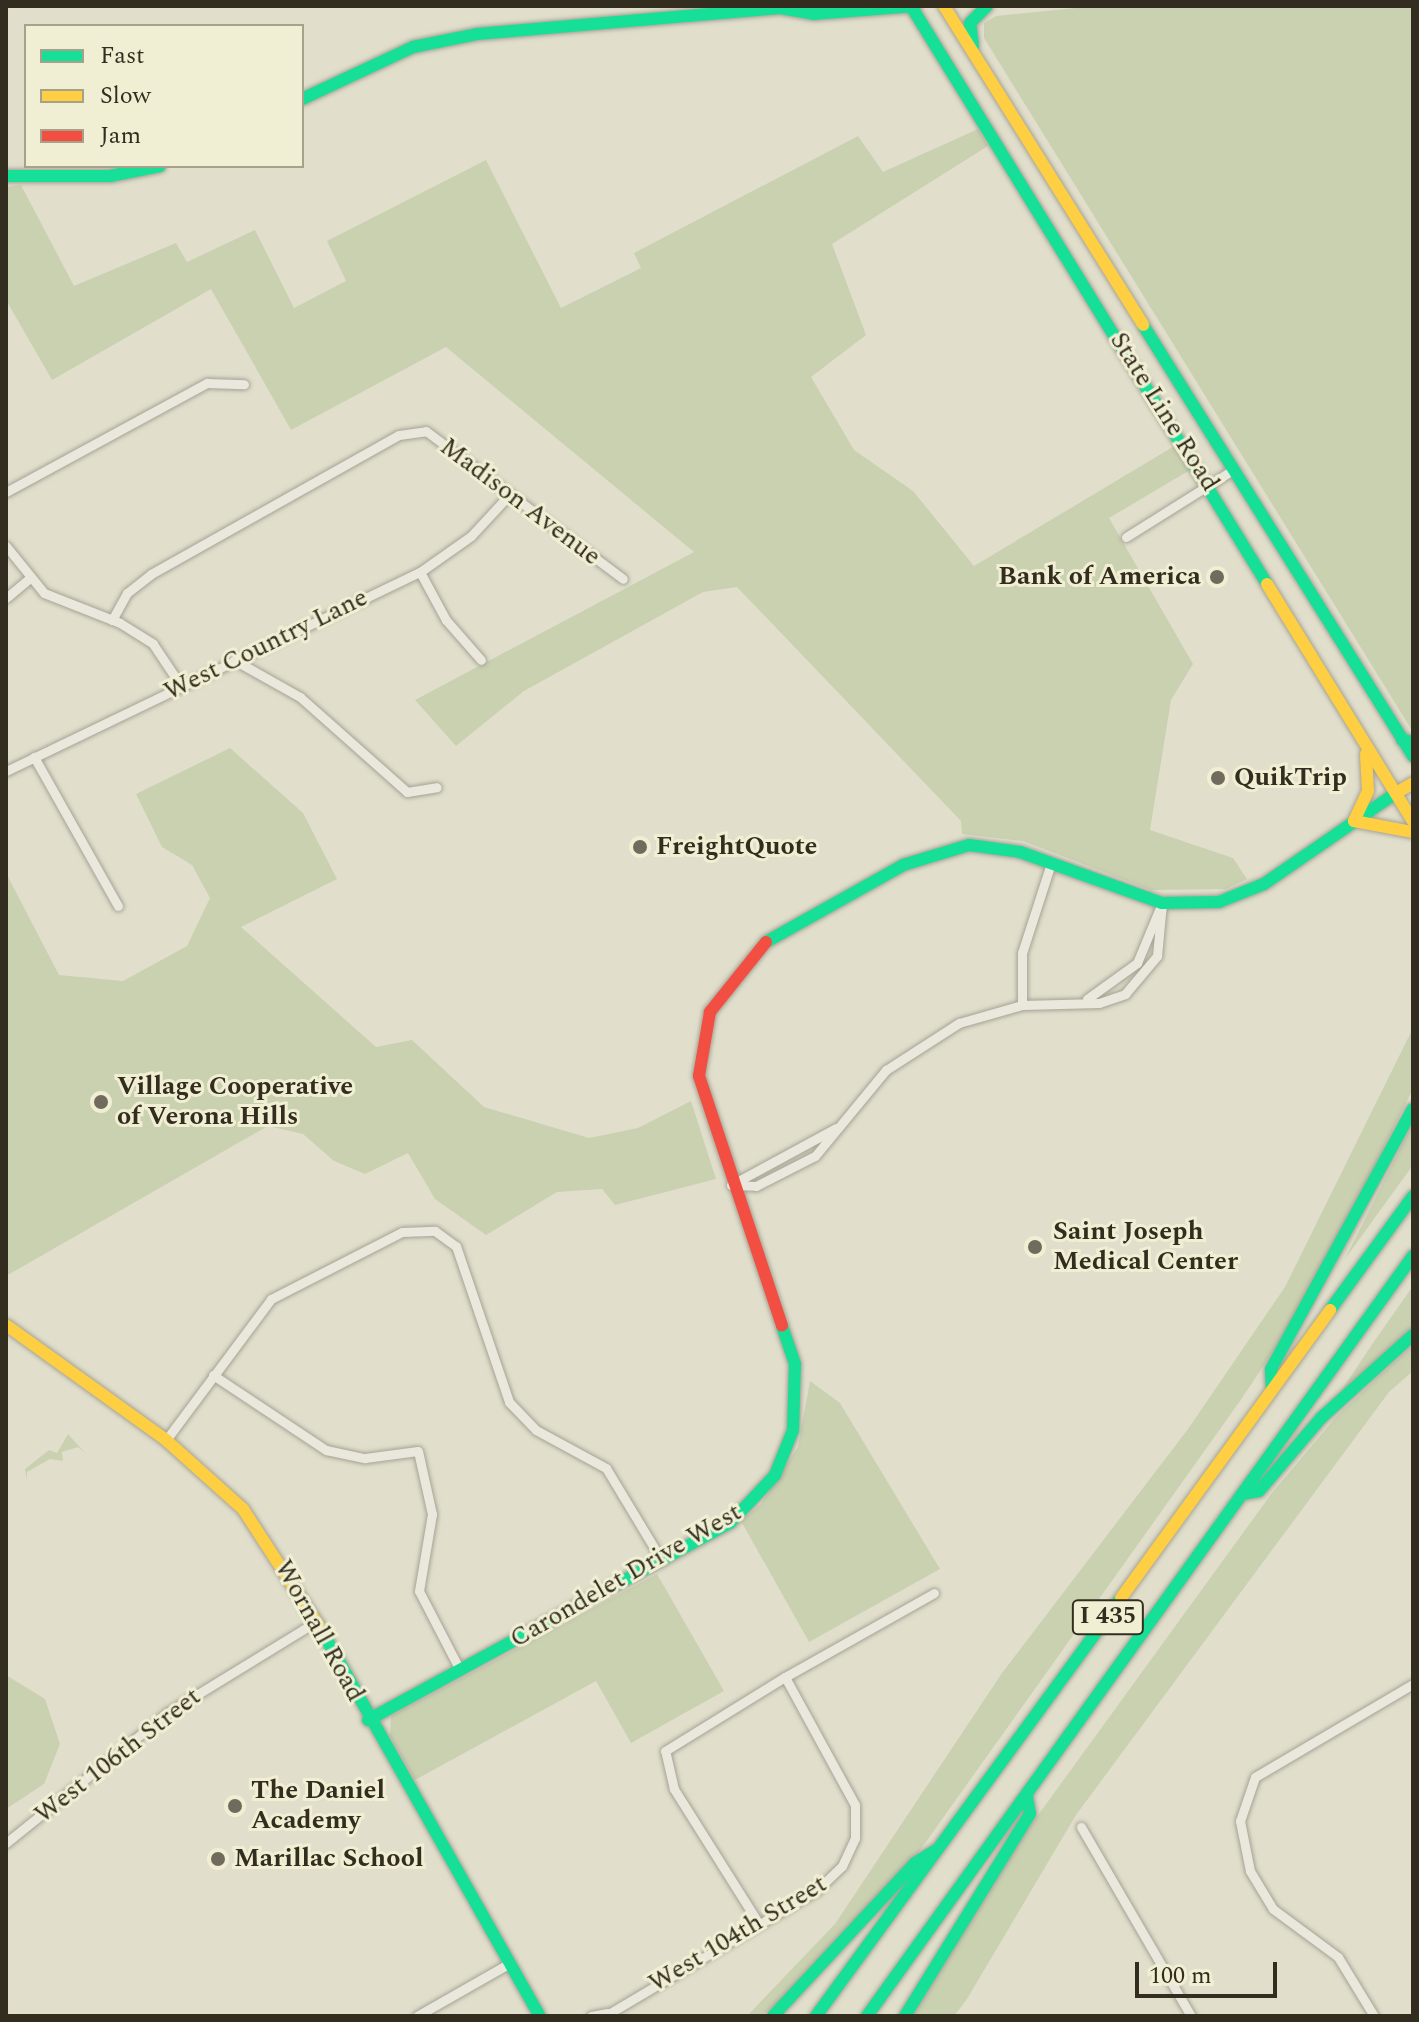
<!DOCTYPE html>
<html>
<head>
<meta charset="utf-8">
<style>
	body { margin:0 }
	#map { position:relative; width:1419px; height:2022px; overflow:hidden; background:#e1dfcc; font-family:Spectral,serif }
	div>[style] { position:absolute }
	.green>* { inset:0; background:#cad1b0 }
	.roads { filter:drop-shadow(0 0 2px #a6a395) drop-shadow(0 0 2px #a6a395) }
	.street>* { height:9px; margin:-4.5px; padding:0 4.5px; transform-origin:4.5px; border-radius:4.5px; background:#eae8dd }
	.fast>* { height:12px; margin:-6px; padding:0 6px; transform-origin:6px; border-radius:6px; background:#16e098 }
	.slow>* { height:12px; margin:-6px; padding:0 6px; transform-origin:6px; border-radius:6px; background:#ffcf43 }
	.jam>* { height:12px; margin:-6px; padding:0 6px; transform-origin:6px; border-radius:6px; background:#f24e42 }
	.dots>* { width:22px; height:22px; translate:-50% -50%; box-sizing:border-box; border:4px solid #f1efd3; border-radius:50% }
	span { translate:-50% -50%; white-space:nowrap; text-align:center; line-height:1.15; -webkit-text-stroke:6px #f1efd3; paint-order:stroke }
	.shield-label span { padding:2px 6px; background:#f1efd3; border:2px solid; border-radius:6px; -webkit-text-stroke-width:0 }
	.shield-label { font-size:24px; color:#332d1f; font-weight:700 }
	.street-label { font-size:26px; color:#332d1f }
	.poi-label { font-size:26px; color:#332d1f; font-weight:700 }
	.right { translate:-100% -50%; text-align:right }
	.left { translate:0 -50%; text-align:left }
	.frame { position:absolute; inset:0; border:8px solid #332d1f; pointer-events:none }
	.legend { position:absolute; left:24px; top:24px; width:280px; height:144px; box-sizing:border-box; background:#f1efd3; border:2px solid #a5a18b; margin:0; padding:10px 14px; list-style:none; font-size:24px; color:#332d1f }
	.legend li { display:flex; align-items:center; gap:16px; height:40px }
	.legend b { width:40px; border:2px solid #a5a18b }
	.scale { position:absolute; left:1135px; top:1962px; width:142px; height:36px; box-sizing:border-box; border:4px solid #332d1f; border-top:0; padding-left:10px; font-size:24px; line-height:28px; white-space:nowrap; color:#332d1f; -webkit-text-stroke:6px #f1efd3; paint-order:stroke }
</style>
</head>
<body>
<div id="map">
	<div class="green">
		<div style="clip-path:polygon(1096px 6px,1413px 6px,1413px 732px,984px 38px,984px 23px,996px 16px)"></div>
		<div style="clip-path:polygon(978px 129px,988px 146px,832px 244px,866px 335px,811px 377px,854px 450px,913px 491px,974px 566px,1176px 445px,1190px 470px,1109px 518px,1193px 664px,1171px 700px,1150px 830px,1233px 858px,1247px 879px,1226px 889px,1151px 890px,1023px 841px,962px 834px,961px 821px,737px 587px,703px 592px,524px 691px,456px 746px,415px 700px,694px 552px,446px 347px,291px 430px,211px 289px,52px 380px,6px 300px,6px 187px,21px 185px,74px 286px,176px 243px,187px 262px,255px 230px,294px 308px,346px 281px,327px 241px,486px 160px,561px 308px,641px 268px,634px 253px,858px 136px,883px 172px)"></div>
		<div style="clip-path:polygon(230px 748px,303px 813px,337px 879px,241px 927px,376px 1047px,412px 1040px,484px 1107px,589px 1138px,638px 1128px,691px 1101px,716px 1179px,615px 1205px,602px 1189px,557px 1192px,486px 1235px,435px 1199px,408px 1153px,365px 1174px,334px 1161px,303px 1134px,268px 1126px,6px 1276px,6px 873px,59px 975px,123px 981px,187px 946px,210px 898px,192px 865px,162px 847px,136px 794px)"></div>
		<div style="clip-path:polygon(1413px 1028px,1413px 1089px,1306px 1302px,1240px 1401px,881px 1905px,812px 1974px,761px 2016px,747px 2016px,835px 1924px,1002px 1673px,1188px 1429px,1285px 1287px)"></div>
		<div style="clip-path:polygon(1413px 1123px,1413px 1165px,1345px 1259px)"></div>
		<div style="clip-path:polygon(1413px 1286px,1413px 1326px,1339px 1394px,1373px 1343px)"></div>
		<div style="clip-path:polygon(1413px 1345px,1413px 1371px,1389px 1392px,1076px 1815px,967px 1999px,954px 2016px,912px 2016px,1020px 1840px,1272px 1493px,1336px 1417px)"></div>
		<div style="clip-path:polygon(810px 1381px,840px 1403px,940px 1569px,809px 1642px,741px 1521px,761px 1504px,798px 1447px)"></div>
		<div style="clip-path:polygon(68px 1434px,85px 1453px,78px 1447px,62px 1452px,63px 1461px,50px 1459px,27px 1472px,27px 1480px,25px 1469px,49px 1450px,57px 1453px)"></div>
		<div style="clip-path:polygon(657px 1574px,724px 1691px,631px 1743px,596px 1681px,415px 1780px,390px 1736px,391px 1716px)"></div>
		<div style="clip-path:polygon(6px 1675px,45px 1699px,60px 1744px,44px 1784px,6px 1809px)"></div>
	</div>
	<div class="roads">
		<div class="street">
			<div style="left:6px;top:492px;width:229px;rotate:-28.5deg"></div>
			<div style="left:207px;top:383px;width:37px;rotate:2deg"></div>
			<div style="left:1126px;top:537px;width:126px;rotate:-32.1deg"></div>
			<div style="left:6px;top:546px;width:60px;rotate:51deg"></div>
			<div style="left:44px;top:593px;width:82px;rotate:21.5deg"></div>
			<div style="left:120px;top:623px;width:39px;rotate:32deg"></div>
			<div style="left:153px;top:644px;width:50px;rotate:56.3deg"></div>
			<div style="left:420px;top:572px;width:55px;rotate:61.6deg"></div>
			<div style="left:446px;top:620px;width:53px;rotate:48.8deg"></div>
			<div style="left:6px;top:598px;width:30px;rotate:-40deg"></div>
			<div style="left:112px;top:620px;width:31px;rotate:-61deg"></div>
			<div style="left:127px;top:593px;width:31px;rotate:-38deg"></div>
			<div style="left:151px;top:574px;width:284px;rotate:-29.3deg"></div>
			<div style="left:399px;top:435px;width:27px;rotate:-8deg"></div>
			<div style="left:426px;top:431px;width:246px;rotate:36.9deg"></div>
			<div style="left:234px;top:660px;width:76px;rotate:29.3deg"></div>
			<div style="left:300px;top:697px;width:143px;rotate:41.6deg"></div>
			<div style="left:407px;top:792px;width:30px;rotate:-9deg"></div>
			<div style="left:34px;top:757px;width:171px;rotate:60.6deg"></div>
			<div style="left:6px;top:771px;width:459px;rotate:-25.7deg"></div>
			<div style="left:420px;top:572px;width:62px;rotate:-35.2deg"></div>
			<div style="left:471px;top:536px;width:56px;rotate:-47.2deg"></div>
			<div style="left:1087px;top:999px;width:62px;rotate:-35.8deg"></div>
			<div style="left:1137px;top:963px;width:65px;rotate:-67.4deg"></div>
			<div style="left:1022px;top:1005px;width:52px;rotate:-90deg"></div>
			<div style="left:1022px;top:953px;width:95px;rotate:-72.1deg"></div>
			<div style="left:836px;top:1128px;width:119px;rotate:151.5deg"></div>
			<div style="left:731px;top:1185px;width:25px;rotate:2deg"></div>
			<div style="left:756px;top:1186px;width:66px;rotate:-27deg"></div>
			<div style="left:815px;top:1156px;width:112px;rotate:-50.5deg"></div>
			<div style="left:886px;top:1070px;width:87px;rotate:-32.8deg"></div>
			<div style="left:959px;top:1023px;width:66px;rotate:-15.9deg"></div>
			<div style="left:1022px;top:1005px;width:77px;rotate:-1.5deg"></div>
			<div style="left:1099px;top:1003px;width:28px;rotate:-19deg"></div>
			<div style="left:1125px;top:994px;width:50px;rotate:-49.9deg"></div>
			<div style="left:1157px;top:956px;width:53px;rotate:-84.6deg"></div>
			<div style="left:213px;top:1375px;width:136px;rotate:33.6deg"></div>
			<div style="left:326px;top:1450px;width:40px;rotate:12deg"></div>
			<div style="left:365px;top:1458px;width:53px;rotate:-7.5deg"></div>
			<div style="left:418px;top:1451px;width:65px;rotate:77.5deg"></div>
			<div style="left:432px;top:1514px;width:78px;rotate:99.6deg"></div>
			<div style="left:419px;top:1591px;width:89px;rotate:62.6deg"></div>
			<div style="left:166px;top:1440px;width:176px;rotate:-53.3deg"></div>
			<div style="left:271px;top:1299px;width:147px;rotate:-27.1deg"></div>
			<div style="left:402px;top:1232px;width:33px;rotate:-2deg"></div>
			<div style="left:435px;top:1231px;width:26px;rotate:36deg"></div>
			<div style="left:456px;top:1246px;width:165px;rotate:71.2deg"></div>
			<div style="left:509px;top:1402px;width:39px;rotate:46deg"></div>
			<div style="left:536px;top:1430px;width:80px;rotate:28.5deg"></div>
			<div style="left:606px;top:1468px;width:109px;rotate:58.9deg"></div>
			<div style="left:1081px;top:1827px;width:219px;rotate:59.8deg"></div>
			<div style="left:6px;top:1843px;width:207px;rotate:-38.9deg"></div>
			<div style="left:167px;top:1713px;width:172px;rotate:-31.5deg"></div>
			<div style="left:759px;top:1924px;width:160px;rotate:-122.2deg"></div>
			<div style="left:674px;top:1789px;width:39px;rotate:-103deg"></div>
			<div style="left:665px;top:1751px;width:141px;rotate:-31.7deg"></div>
			<div style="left:417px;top:2016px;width:107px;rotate:-29.7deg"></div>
			<div style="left:591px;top:2016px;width:17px;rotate:-10deg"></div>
			<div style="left:605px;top:2016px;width:247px;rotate:-30.7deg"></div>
			<div style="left:817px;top:1890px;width:35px;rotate:-44deg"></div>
			<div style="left:842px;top:1866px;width:31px;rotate:-65deg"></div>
			<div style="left:855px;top:1838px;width:33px;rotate:-90deg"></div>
			<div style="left:855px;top:1805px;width:146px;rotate:-118.7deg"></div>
			<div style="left:785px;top:1677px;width:171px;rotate:-29.4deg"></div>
			<div style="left:1374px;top:2016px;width:69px;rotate:-121.4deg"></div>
			<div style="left:1338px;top:1957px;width:81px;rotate:-143.6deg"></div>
			<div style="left:1273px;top:1909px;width:44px;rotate:-121.2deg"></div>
			<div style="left:1250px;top:1871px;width:51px;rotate:-101.3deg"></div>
			<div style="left:1240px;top:1821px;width:46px;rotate:-71.2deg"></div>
			<div style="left:1255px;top:1777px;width:183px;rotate:-30.5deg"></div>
		</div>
		<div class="fast">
			<div style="left:911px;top:6px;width:679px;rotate:58.37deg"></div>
			<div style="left:973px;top:46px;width:23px;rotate:-97deg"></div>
			<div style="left:970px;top:23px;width:24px;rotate:-45deg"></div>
			<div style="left:302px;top:99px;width:123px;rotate:-25.1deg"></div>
			<div style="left:413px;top:47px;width:65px;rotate:-11.5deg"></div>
			<div style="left:477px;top:34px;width:304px;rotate:-4.9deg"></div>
			<div style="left:780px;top:8px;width:34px;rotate:10deg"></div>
			<div style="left:813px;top:14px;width:102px;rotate:-4.5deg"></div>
			<div style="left:6px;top:176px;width:104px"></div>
			<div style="left:110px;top:176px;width:51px;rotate:-11.3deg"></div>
			<div style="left:1143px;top:325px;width:509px;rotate:57.93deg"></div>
			<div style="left:1402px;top:740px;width:11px;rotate:10deg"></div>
			<div style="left:766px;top:942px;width:157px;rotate:-29.3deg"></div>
			<div style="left:903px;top:865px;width:69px;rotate:-16.9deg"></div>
			<div style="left:969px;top:845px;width:51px;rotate:7.8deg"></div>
			<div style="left:1020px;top:852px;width:151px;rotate:19.8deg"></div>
			<div style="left:1162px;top:903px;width:57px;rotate:-1deg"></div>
			<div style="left:1219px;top:902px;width:48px;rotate:-21.8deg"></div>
			<div style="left:1264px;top:884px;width:160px;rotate:-34.6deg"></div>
			<div style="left:1330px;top:1310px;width:141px;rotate:-53.9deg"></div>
			<div style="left:1272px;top:1390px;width:21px;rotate:-93deg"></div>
			<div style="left:1271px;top:1369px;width:296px;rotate:-61.4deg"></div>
			<div style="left:1242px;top:1494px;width:17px;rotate:-10deg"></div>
			<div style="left:1259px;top:1491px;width:96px;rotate:-49.7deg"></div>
			<div style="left:1321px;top:1418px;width:124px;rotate:-42.1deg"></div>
			<div style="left:319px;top:1626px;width:448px;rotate:60.5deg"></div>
			<div style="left:368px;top:1720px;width:412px;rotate:-28.6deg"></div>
			<div style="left:730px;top:1523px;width:66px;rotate:-46.8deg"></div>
			<div style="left:775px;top:1475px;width:48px;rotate:-68.2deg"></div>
			<div style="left:793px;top:1430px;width:66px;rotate:-88.3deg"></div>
			<div style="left:795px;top:1364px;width:40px;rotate:-108.9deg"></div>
			<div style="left:773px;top:2016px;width:209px;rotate:-47.1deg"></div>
			<div style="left:915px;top:1863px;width:25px;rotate:-32deg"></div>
			<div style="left:816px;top:2016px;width:517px;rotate:-53.88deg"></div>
			<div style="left:867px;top:2016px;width:936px;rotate:-54.31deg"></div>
			<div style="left:905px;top:2016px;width:238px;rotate:-58.3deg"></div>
			<div style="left:1030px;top:1814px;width:17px;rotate:-100deg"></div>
		</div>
		<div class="slow">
			<div style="left:944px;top:6px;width:376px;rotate:58deg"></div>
			<div style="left:1267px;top:584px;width:278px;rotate:58.4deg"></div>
			<div style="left:1366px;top:754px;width:37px;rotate:87deg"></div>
			<div style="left:1368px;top:791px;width:33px;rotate:115deg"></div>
			<div style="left:1354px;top:821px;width:60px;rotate:10.6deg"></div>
			<div style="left:1396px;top:793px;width:20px;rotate:-30deg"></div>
			<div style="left:6px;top:1325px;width:197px;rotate:35.7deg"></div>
			<div style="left:166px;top:1440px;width:103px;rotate:41.9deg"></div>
			<div style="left:243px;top:1509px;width:140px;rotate:57deg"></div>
			<div style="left:1121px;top:1598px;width:356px;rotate:-54deg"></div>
		</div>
		<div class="jam">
			<div style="left:766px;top:942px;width:90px;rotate:128.7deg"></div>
			<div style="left:710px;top:1012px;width:65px;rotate:99.8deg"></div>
			<div style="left:699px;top:1076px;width:263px;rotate:71.6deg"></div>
		</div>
	</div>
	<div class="dots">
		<div style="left:1217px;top:577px;background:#706b5c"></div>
		<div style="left:1218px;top:778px;background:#706b5c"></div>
		<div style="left:640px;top:847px;background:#706b5c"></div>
		<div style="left:101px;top:1102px;background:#706b5c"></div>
		<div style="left:1035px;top:1247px;background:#706b5c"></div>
		<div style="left:235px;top:1806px;background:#706b5c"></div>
		<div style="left:218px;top:1859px;background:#706b5c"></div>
	</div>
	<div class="shield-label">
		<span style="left:1108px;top:1617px">I 435</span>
	</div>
	<div class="street-label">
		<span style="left:1164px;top:412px;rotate:58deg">State Line Road</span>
		<span style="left:520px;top:502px;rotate:37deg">Madison Avenue</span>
		<span style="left:266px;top:645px;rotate:-26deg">West Country Lane</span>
		<span style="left:626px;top:1576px;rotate:-30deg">Carondelet Drive West</span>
		<span style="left:319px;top:1631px;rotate:61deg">Wornall Road</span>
		<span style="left:118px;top:1756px;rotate:-38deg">West 106th Street</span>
		<span style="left:738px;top:1934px;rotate:-31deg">West 104th Street</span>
	</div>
	<div class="poi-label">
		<span class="right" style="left:1201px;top:577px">Bank of America</span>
		<span class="left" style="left:1234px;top:778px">QuikTrip</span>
		<span class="left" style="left:656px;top:847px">FreightQuote</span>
		<span class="left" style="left:117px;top:1102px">Village Cooperative<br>of Verona Hills</span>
		<span class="left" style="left:1053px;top:1247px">Saint Joseph<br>Medical Center</span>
		<span class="left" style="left:251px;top:1806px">The Daniel<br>Academy</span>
		<span class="left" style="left:234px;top:1859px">Marillac School</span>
	</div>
	<div class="frame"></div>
	<ul class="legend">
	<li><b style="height:10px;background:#16e098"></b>Fast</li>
	<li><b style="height:10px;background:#ffcf43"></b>Slow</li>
	<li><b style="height:10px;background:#f24e42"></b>Jam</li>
	</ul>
	<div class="scale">100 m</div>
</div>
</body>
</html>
